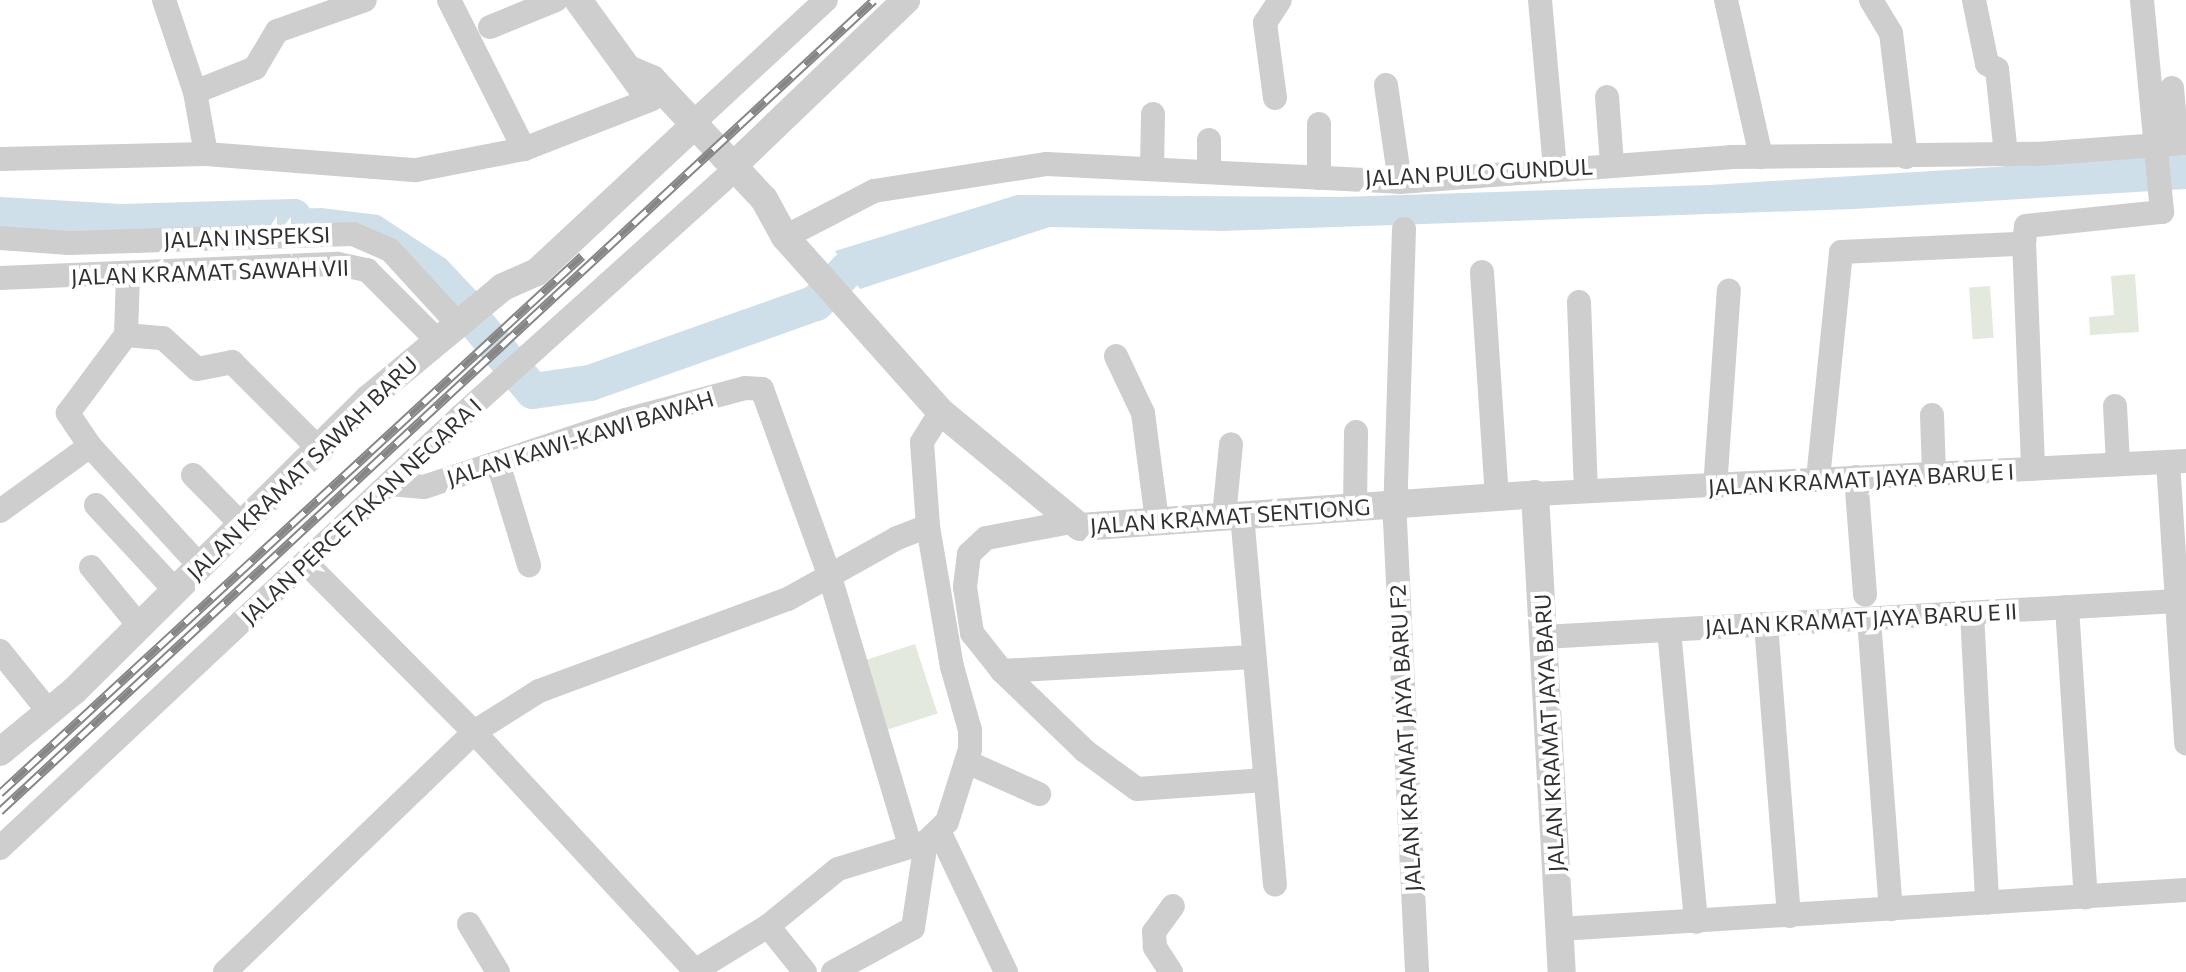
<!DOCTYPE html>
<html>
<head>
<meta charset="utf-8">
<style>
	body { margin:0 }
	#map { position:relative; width:2186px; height:972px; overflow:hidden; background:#fff; font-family:Commissioner,sans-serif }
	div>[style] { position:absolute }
	.green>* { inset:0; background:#e3e9dd; transform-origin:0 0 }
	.water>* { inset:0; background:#cfdfea }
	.river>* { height:36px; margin:-18px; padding:0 18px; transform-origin:18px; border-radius:18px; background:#cfdfea }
	.minor>* { height:24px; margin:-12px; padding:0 12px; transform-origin:12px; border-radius:12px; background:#cecece }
	.tertiary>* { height:28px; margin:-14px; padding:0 14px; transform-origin:14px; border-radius:14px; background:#cecece }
	.rail>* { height:9px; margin-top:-4.5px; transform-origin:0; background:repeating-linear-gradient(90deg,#fff 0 18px,#868686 0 36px); box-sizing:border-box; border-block:2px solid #868686 }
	span { translate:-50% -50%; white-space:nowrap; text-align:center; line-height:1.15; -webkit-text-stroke:8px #fff; paint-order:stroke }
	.street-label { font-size:22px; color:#313131 }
</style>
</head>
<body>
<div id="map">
	<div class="green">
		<div style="clip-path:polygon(2135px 274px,2139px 332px,2090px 335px,2089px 317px,2114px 315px,2111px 276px)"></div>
		<div style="left:1990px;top:286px;width:52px;height:21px;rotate:86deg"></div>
		<div style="left:915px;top:644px;width:73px;height:52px;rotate:72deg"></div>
	</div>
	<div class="water">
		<div style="clip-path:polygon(2186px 155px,2186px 189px,1854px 209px,1223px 231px,1050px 227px,860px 289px,835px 251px,1017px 195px,1340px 197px,1710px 185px)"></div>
		<div style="clip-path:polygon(321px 208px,379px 215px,446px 259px,480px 295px,460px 315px,396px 250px,247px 231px,244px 210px)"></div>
	</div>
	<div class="river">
		<div style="left:0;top:215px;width:121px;rotate:3.3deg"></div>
		<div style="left:121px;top:222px;width:173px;rotate:-1.7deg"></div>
		<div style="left:449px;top:290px;width:131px;rotate:50.3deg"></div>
		<div style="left:533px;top:391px;width:58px;rotate:-8deg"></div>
		<div style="left:590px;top:383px;width:240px;rotate:-19.5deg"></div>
		<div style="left:816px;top:303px;width:45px;rotate:-46.8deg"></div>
		<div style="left:847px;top:270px;width:46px;rotate:-17.7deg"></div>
	</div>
	<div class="minor">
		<div style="left:164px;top:0;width:97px;rotate:71.4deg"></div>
		<div style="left:195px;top:92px;width:63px;rotate:79.9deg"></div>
		<div style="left:449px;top:0;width:167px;rotate:63.3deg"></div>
		<div style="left:1540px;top:0;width:170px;rotate:84.9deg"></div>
		<div style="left:1726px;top:0;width:161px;rotate:77.4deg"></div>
		<div style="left:1871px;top:0;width:39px;rotate:59deg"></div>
		<div style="left:1891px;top:33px;width:125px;rotate:83.1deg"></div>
		<div style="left:1974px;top:0;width:65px;rotate:78.5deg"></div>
		<div style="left:1987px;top:64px;width:11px;rotate:27deg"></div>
		<div style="left:1997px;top:69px;width:86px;rotate:84deg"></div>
		<div style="left:490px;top:27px;width:71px;rotate:-22.2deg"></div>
		<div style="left:1386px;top:85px;width:98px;rotate:81.8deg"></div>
		<div style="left:2172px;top:88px;width:56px;rotate:84.9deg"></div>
		<div style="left:195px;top:92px;width:65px;rotate:-21.8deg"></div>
		<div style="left:255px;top:68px;width:43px;rotate:-59.3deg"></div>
		<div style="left:277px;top:31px;width:93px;rotate:-19.4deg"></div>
		<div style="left:1607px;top:97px;width:67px;rotate:85.7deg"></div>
		<div style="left:1275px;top:98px;width:76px;rotate:-97.6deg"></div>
		<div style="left:1265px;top:23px;width:27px;rotate:-57deg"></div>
		<div style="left:693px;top:123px;width:181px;rotate:-42.8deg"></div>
		<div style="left:1319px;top:124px;width:54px;rotate:90deg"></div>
		<div style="left:1209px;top:140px;width:32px;rotate:90deg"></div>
		<div style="left:0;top:159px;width:206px;rotate:-1.4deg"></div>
		<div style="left:206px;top:154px;width:211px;rotate:4.4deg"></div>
		<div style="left:416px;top:170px;width:110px;rotate:-11deg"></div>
		<div style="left:524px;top:149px;width:137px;rotate:-21.3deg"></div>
		<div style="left:1152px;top:167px;width:53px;rotate:-88.9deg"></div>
		<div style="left:1404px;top:229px;width:292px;rotate:91.8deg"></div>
		<div style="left:1395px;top:521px;width:452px;rotate:87.2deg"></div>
		<div style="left:785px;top:237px;width:100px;rotate:-27.3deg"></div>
		<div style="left:874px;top:191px;width:175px;rotate:-8.9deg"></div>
		<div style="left:1047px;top:164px;width:353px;rotate:2.9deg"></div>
		<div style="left:1400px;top:182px;width:331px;rotate:-4.3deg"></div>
		<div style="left:1730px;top:157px;width:307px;rotate:-0.6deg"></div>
		<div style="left:2037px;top:154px;width:149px;rotate:-4.2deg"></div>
		<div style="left:0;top:238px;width:69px;rotate:4.1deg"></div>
		<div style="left:69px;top:243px;width:284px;rotate:-1.8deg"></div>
		<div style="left:353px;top:234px;width:40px;rotate:23.4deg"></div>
		<div style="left:390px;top:250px;width:100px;rotate:47.4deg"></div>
		<div style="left:2024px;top:241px;width:228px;rotate:87.7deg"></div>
		<div style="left:1482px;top:272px;width:225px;rotate:86.2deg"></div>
		<div style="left:0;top:278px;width:338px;rotate:-2.4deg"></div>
		<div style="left:338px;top:264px;width:30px;rotate:12deg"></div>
		<div style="left:367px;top:270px;width:100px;rotate:45deg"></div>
		<div style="left:1579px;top:302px;width:188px;rotate:87.9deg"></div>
		<div style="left:126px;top:335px;width:37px;rotate:5deg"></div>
		<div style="left:163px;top:338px;width:46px;rotate:42.4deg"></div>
		<div style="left:197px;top:369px;width:36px;rotate:-11deg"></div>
		<div style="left:232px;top:362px;width:126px;rotate:45deg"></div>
		<div style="left:1116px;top:356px;width:63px;rotate:64.7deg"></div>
		<div style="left:1143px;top:413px;width:109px;rotate:82.6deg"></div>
		<div style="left:2115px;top:406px;width:58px;rotate:87deg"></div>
		<div style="left:1932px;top:415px;width:58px;rotate:88deg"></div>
		<div style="left:90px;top:446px;width:164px;rotate:47.5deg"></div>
		<div style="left:2168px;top:462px;width:282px;rotate:86.3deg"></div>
		<div style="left:498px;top:463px;width:107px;rotate:73.1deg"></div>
		<div style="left:193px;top:475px;width:70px;rotate:45.6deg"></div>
		<div style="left:1856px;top:477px;width:118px;rotate:85.6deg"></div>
		<div style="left:1818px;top:479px;width:228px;rotate:-84.2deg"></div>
		<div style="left:1841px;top:252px;width:175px;rotate:-2.6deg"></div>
		<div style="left:2016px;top:244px;width:9px;rotate:-21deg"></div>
		<div style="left:2024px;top:241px;width:15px;rotate:-82deg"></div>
		<div style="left:2026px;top:226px;width:137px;rotate:-5.9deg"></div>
		<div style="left:2162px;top:212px;width:213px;rotate:-95.4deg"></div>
		<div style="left:389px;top:484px;width:35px;rotate:5deg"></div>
		<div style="left:424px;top:487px;width:212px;rotate:-18.4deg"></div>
		<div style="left:625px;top:420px;width:124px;rotate:-14.9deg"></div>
		<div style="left:745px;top:388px;width:17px;rotate:3deg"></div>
		<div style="left:762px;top:389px;width:200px;rotate:70.1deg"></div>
		<div style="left:830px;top:577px;width:281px;rotate:73.4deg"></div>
		<div style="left:1715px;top:488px;width:198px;rotate:-86deg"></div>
		<div style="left:1535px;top:494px;width:652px;rotate:-2.9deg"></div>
		<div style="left:96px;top:505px;width:117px;rotate:47.1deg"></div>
		<div style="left:1355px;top:506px;width:74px;rotate:-89.2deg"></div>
		<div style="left:0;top:511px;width:111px;rotate:-35.8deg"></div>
		<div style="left:90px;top:446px;width:40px;rotate:-124deg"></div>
		<div style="left:68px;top:413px;width:97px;rotate:-53.4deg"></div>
		<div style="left:126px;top:335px;width:61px;rotate:-88.1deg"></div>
		<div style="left:1242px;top:515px;width:371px;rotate:84.9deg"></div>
		<div style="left:1224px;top:516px;width:72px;rotate:-84.4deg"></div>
		<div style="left:1071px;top:522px;width:86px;rotate:169.3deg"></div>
		<div style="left:986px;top:538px;width:23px;rotate:137deg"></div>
		<div style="left:969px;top:554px;width:33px;rotate:97deg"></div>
		<div style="left:965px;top:587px;width:47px;rotate:81.3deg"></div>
		<div style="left:972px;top:633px;width:48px;rotate:51.7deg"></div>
		<div style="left:1002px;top:671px;width:251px;rotate:-3.2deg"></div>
		<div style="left:306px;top:563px;width:238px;rotate:45.2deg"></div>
		<div style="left:474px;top:732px;width:326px;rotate:47.2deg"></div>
		<div style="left:91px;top:567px;width:72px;rotate:50.6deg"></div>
		<div style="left:2067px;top:607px;width:291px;rotate:86.3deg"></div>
		<div style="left:1972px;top:613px;width:290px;rotate:87deg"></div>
		<div style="left:1869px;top:619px;width:291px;rotate:85.7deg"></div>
		<div style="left:1766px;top:624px;width:293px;rotate:85.5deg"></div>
		<div style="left:1669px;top:630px;width:293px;rotate:84.7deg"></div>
		<div style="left:1544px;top:637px;width:634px;rotate:-3.26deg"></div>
		<div style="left:0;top:651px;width:78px;rotate:51.2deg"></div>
		<div style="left:1002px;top:671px;width:115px;rotate:43.9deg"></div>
		<div style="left:1085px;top:751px;width:64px;rotate:36.2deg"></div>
		<div style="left:1137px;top:789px;width:129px;rotate:-4deg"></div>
		<div style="left:967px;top:762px;width:79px;rotate:24deg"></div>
		<div style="left:940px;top:833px;width:154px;rotate:64.6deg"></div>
		<div style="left:0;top:848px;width:632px;rotate:-43.14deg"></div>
		<div style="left:461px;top:416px;width:355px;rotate:-42deg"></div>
		<div style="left:469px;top:924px;width:56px;rotate:58.9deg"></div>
		<div style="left:768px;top:926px;width:59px;rotate:51.2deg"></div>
		<div style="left:1560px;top:929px;width:627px;rotate:-3.56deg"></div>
		<div style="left:225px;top:972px;width:346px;rotate:-43.9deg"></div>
		<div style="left:474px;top:732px;width:77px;rotate:-32.2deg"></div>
		<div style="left:539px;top:691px;width:265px;rotate:-20.3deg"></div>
		<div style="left:788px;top:599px;width:125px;rotate:-29.2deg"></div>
		<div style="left:897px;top:538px;width:33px;rotate:-21deg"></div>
		<div style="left:928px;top:526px;width:84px;rotate:-94.1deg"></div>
		<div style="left:922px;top:442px;width:36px;rotate:-58deg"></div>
		<div style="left:693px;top:972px;width:88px;rotate:-31.5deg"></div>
		<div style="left:768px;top:926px;width:90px;rotate:-39.2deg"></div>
		<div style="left:838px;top:869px;width:92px;rotate:-17.1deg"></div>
		<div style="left:926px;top:842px;width:29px;rotate:-44deg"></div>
		<div style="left:947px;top:822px;width:77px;rotate:-72.5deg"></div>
		<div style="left:970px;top:749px;width:19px;rotate:-90deg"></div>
		<div style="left:970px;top:730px;width:66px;rotate:-105.9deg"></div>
		<div style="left:952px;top:667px;width:143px;rotate:-99.7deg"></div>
		<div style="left:833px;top:972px;width:91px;rotate:-28.8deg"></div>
		<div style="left:913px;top:928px;width:87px;rotate:-81.4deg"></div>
		<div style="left:1171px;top:972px;width:30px;rotate:-123deg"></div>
		<div style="left:1155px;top:947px;width:15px;rotate:-94deg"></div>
		<div style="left:1154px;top:932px;width:32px;rotate:-54deg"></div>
	</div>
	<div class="tertiary">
		<div style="left:578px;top:0;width:107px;rotate:54.1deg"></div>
		<div style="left:633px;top:71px;width:21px;rotate:23deg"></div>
		<div style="left:652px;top:79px;width:164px;rotate:47deg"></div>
		<div style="left:764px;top:199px;width:43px;rotate:61.1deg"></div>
		<div style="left:785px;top:237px;width:234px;rotate:48.3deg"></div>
		<div style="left:941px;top:412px;width:180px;rotate:39.6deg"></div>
		<div style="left:1080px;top:527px;width:456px;rotate:-4.1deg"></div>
		<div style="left:1535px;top:494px;width:479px;rotate:86.8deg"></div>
		<div style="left:733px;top:166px;width:240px;rotate:-43.8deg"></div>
		<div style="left:0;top:752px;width:97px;rotate:-39.6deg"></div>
		<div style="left:75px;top:690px;width:413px;rotate:-44.8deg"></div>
		<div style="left:368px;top:399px;width:175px;rotate:-39.7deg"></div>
		<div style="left:503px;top:287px;width:37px;rotate:-24deg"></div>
		<div style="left:537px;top:272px;width:202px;rotate:-43deg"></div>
	</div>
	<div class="rail">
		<div style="left:0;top:793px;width:792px;rotate:-42.7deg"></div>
		<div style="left:0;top:811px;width:1192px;rotate:-42.86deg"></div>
	</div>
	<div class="street-label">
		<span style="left:1479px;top:172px;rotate:-3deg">JALAN PULO GUNDUL</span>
		<span style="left:247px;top:237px;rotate:-2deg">JALAN INSPEKSI</span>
		<span style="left:210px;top:272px;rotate:-2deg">JALAN KRAMAT SAWAH VII</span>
		<span style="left:580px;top:438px;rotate:-17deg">JALAN KAWI-KAWI BAWAH</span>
		<span style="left:302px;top:468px;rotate:-44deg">JALAN KRAMAT SAWAH BARU</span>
		<span style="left:1861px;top:479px;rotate:-3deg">JALAN KRAMAT JAYA BARU E I</span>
		<span style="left:361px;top:511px;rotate:-43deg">JALAN PERCETAKAN NEGARA I</span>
		<span style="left:1230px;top:516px;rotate:-4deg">JALAN KRAMAT SENTIONG</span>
		<span style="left:1861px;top:619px;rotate:-3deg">JALAN KRAMAT JAYA BARU E II</span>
		<span style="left:1549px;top:733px;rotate:-93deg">JALAN KRAMAT JAYA BARU</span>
		<span style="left:1405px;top:738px;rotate:-93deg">JALAN KRAMAT JAYA BARU F2</span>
	</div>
</div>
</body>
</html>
